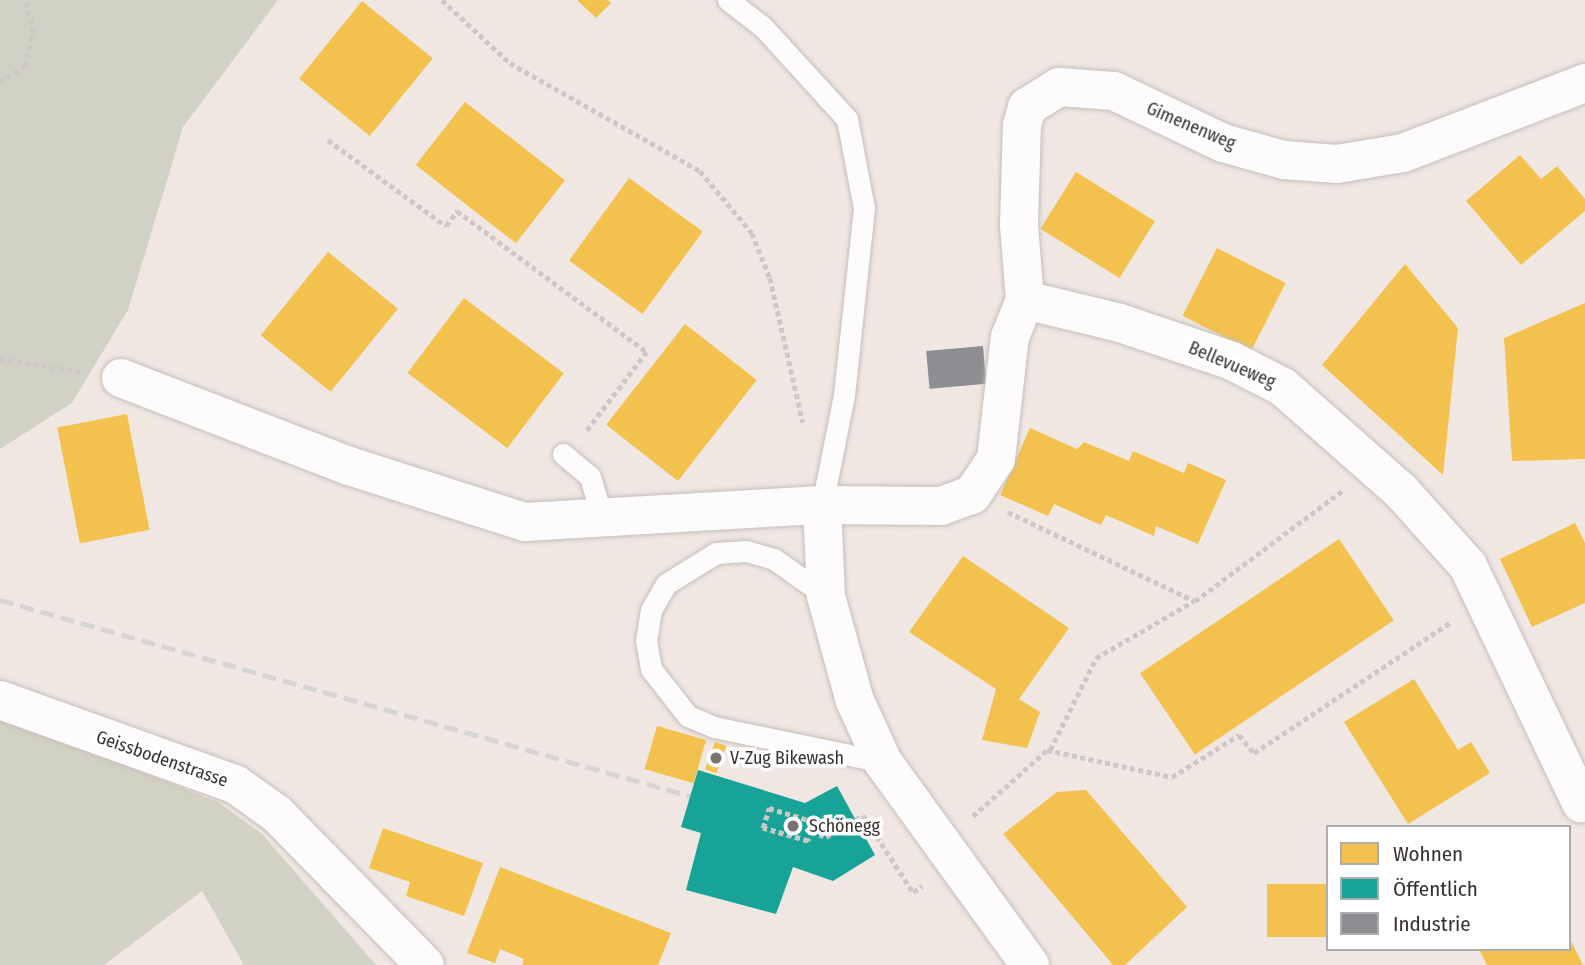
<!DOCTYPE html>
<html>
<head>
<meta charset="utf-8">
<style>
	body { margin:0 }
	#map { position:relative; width:1585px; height:965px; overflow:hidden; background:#f0e7e3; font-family:"Fira Sans Condensed",sans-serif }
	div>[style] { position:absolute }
	.green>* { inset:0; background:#d1d2c3 }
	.homes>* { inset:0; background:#f2c14e; transform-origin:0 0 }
	.public>* { inset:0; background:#17a398 }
	.industry>* { inset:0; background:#8d8d92; transform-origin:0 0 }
	.path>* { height:4.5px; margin-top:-2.25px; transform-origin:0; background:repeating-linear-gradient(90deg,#cbc8c6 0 5px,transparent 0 8.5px) }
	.roads { filter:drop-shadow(0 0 2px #c5bebb) drop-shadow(0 0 2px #c5bebb) }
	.lane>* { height:21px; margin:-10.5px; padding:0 10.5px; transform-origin:10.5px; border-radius:10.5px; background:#fdfbfb }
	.street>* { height:38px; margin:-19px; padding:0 19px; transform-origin:19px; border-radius:19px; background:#fdfbfb }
	.rail>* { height:5px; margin-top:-2.5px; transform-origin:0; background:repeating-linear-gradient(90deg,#d7d5d4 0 14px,transparent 0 21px) }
	.dots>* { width:19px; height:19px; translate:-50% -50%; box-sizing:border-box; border:4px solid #fff; border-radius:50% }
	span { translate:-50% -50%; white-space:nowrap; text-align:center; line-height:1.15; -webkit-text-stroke:7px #fff; paint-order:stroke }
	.street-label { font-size:18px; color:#38322f }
	.poi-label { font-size:18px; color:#38322f }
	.left { translate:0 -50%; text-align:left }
	.legend { position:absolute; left:1326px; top:825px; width:245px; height:126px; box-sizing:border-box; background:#fff; border:2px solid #afadac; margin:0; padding:9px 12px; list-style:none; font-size:21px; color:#38322f }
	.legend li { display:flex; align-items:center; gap:14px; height:35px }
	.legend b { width:35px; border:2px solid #afadac }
</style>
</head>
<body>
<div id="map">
	<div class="green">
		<div style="clip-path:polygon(0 0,278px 0,183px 127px,128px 310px,72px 403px,0 449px)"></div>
		<div style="clip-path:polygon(0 716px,218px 802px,262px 834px,376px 965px,244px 965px,202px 891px,104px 965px,0 965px)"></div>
	</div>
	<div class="homes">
		<div style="clip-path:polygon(577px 0,608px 0,611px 3px,596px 18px)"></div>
		<div style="left:362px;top:1px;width:91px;height:100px;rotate:39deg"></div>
		<div style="left:465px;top:102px;width:127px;height:80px;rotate:38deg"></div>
		<div style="clip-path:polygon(1520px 155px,1541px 179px,1557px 166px,1585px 199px,1585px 211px,1521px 265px,1466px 201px)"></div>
		<div style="left:1076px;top:172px;width:93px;height:67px;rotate:32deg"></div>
		<div style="left:629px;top:178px;width:91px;height:102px;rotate:36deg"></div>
		<div style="left:1217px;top:248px;width:77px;height:76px;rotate:27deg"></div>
		<div style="left:328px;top:252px;width:90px;height:107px;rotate:39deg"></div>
		<div style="clip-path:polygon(1405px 264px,1458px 328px,1443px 475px,1322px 365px)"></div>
		<div style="left:464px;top:298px;width:125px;height:94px;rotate:37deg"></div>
		<div style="clip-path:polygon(1585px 303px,1585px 459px,1512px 461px,1504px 338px)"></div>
		<div style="left:685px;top:324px;width:91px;height:128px;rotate:38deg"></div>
		<div style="left:127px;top:414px;width:118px;height:71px;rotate:79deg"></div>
		<div style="clip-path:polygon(1030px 428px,1077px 449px,1084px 442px,1129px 461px,1133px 451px,1184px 473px,1188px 463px,1226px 480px,1198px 544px,1156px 526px,1154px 536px,1106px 515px,1101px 525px,1054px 504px,1048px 516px,1000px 495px)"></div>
		<div style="clip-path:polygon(1575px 523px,1585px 543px,1585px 603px,1532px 627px,1500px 559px)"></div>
		<div style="left:1339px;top:539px;width:98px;height:240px;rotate:56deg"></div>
		<div style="clip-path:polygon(963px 556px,1069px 628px,1019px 699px,1040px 712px,1027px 748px,982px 740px,996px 689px,909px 632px)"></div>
		<div style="clip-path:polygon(1414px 679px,1458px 750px,1471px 742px,1490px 773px,1408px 824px,1344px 722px)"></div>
		<div style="left:657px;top:726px;width:51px;height:45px;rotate:16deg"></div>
		<div style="left:715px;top:742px;width:12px;height:29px;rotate:20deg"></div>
		<div style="clip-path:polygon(1086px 790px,1187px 907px,1125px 965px,1113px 965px,1003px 834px,1057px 792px)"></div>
		<div style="clip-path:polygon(383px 828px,483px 863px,464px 916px,406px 896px,410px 882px,369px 868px)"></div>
		<div style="clip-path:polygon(500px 867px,671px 933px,658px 965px,522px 965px,524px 959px,500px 949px,495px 963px,467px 953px)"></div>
		<div style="left:1328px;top:884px;width:53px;height:61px;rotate:90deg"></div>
		<div style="clip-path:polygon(1569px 937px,1583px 965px,1487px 965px,1479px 949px,1569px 949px)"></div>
	</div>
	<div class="public">
		<div style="clip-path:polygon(698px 770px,805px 803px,837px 786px,875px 855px,833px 881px,793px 867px,776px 914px,686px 890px,701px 833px,681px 827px)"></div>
	</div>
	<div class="industry">
		<div style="left:983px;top:346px;width:38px;height:57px;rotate:85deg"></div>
	</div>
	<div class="path">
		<div style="left:442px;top:0;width:93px;rotate:42.8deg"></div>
		<div style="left:510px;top:63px;width:219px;rotate:29.6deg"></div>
		<div style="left:700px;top:171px;width:81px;rotate:50deg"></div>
		<div style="left:752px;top:233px;width:48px;rotate:68.2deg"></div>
		<div style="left:770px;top:278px;width:148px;rotate:77.1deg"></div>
		<div style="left:0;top:82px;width:30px;rotate:-33deg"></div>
		<div style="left:25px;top:66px;width:35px;rotate:-77deg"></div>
		<div style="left:33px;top:32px;width:33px;rotate:-104deg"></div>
		<div style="left:328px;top:140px;width:146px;rotate:36.1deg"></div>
		<div style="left:446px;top:226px;width:19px;rotate:-54deg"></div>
		<div style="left:457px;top:211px;width:237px;rotate:36.6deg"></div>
		<div style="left:647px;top:352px;width:101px;rotate:127.3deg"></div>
		<div style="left:0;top:359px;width:83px;rotate:9deg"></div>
		<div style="left:1008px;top:512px;width:207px;rotate:25.5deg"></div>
		<div style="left:1195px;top:601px;width:184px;rotate:-36.8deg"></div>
		<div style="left:1050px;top:750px;width:103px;rotate:-63.4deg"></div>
		<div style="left:1096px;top:658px;width:113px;rotate:-30.2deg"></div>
		<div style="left:769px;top:808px;width:47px;rotate:17.3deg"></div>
		<div style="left:814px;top:822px;width:20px;rotate:108deg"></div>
		<div style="left:808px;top:841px;width:47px;rotate:-163.9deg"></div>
		<div style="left:763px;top:828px;width:21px;rotate:-73deg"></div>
		<div style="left:973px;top:816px;width:99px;rotate:-41.7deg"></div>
		<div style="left:1047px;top:750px;width:128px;rotate:12.2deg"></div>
		<div style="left:1172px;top:777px;width:79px;rotate:-32.1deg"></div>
		<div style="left:1239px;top:735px;width:23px;rotate:50deg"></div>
		<div style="left:1254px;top:753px;width:235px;rotate:-33.6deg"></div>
		<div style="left:811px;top:832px;width:16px;rotate:18deg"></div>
		<div style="left:826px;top:837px;width:43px;rotate:-30.7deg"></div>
		<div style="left:863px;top:815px;width:92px;rotate:57deg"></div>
		<div style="left:913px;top:892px;width:11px;rotate:-34deg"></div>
	</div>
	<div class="roads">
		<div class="lane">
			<div style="left:728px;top:0;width:44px;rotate:37.6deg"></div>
			<div style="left:763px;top:27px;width:125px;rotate:47.6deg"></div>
			<div style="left:847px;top:119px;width:91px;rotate:79.2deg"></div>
			<div style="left:864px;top:208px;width:188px;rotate:96.1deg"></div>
			<div style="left:844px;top:395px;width:112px;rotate:101.3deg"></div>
			<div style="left:563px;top:454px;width:35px;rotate:40deg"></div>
			<div style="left:590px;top:477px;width:42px;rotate:73.3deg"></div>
			<div style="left:826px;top:596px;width:64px;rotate:-144.6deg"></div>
			<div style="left:774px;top:559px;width:29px;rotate:-164deg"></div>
			<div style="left:746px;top:551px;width:30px;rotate:176deg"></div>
			<div style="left:716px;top:553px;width:59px;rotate:148.2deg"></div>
			<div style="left:666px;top:584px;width:30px;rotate:120deg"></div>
			<div style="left:651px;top:610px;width:30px;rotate:99deg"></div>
			<div style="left:646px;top:640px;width:29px;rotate:80deg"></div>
			<div style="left:651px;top:669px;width:60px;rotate:51.8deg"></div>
			<div style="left:688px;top:716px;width:28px;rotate:23deg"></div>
			<div style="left:714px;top:727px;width:173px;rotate:11.7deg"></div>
		</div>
		<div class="street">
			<div style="left:1025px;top:300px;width:75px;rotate:-94.6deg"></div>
			<div style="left:1019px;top:225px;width:100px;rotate:-88.3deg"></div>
			<div style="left:1022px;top:125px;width:19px;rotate:-74deg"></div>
			<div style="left:1027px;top:107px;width:38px;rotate:-32deg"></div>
			<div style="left:1059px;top:87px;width:55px;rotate:4.2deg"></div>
			<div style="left:1114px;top:91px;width:121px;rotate:25.5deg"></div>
			<div style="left:1223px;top:143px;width:63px;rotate:15.6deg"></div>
			<div style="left:1284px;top:160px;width:53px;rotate:4.3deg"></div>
			<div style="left:1337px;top:164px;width:67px;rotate:-9.5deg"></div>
			<div style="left:1403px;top:153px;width:195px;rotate:-21deg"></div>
			<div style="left:121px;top:378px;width:244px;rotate:21.1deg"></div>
			<div style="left:349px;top:466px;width:185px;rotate:17.7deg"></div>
			<div style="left:525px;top:522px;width:297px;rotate:-3.3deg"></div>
			<div style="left:822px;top:505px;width:119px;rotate:0.5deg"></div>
			<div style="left:941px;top:506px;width:33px;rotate:-20deg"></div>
			<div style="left:972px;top:495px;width:43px;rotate:-56.3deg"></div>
			<div style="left:996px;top:459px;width:123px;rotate:-83.5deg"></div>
			<div style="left:1010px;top:337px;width:40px;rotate:-68deg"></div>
			<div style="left:1025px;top:300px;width:98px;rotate:13.6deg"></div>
			<div style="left:1120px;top:323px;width:118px;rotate:18.7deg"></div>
			<div style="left:1232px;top:361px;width:57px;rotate:27deg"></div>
			<div style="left:1283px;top:387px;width:157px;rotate:41.4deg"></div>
			<div style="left:1401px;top:491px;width:101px;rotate:48.2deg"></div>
			<div style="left:1468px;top:566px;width:263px;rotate:64.5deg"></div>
			<div style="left:822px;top:505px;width:91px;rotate:87.5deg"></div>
			<div style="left:826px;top:596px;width:109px;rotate:74.6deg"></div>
			<div style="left:855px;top:701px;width:67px;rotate:65.3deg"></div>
			<div style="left:883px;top:762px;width:251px;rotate:54.1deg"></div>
			<div style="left:0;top:700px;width:250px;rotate:19.7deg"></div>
			<div style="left:235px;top:784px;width:52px;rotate:35.5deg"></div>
			<div style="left:277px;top:814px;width:211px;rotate:45.6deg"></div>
		</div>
	</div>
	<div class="rail">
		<div style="left:0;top:600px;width:717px;rotate:15.86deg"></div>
	</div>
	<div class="dots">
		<div style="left:716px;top:758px;background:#78716e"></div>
		<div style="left:793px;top:826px;background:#78716e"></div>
	</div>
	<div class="street-label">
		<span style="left:1191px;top:126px;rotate:23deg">Gimenenweg</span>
		<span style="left:1232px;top:365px;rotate:23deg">Bellevueweg</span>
		<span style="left:162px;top:759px;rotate:19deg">Geissbodenstrasse</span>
	</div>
	<div class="poi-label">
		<span class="left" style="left:730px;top:758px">V-Zug Bikewash</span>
		<span class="left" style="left:809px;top:826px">Schönegg</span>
	</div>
	<ul class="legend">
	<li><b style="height:19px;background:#f2c14e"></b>Wohnen</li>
	<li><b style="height:19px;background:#17a398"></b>Öffentlich</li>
	<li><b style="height:19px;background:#8d8d92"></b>Industrie</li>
	</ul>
</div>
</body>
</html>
